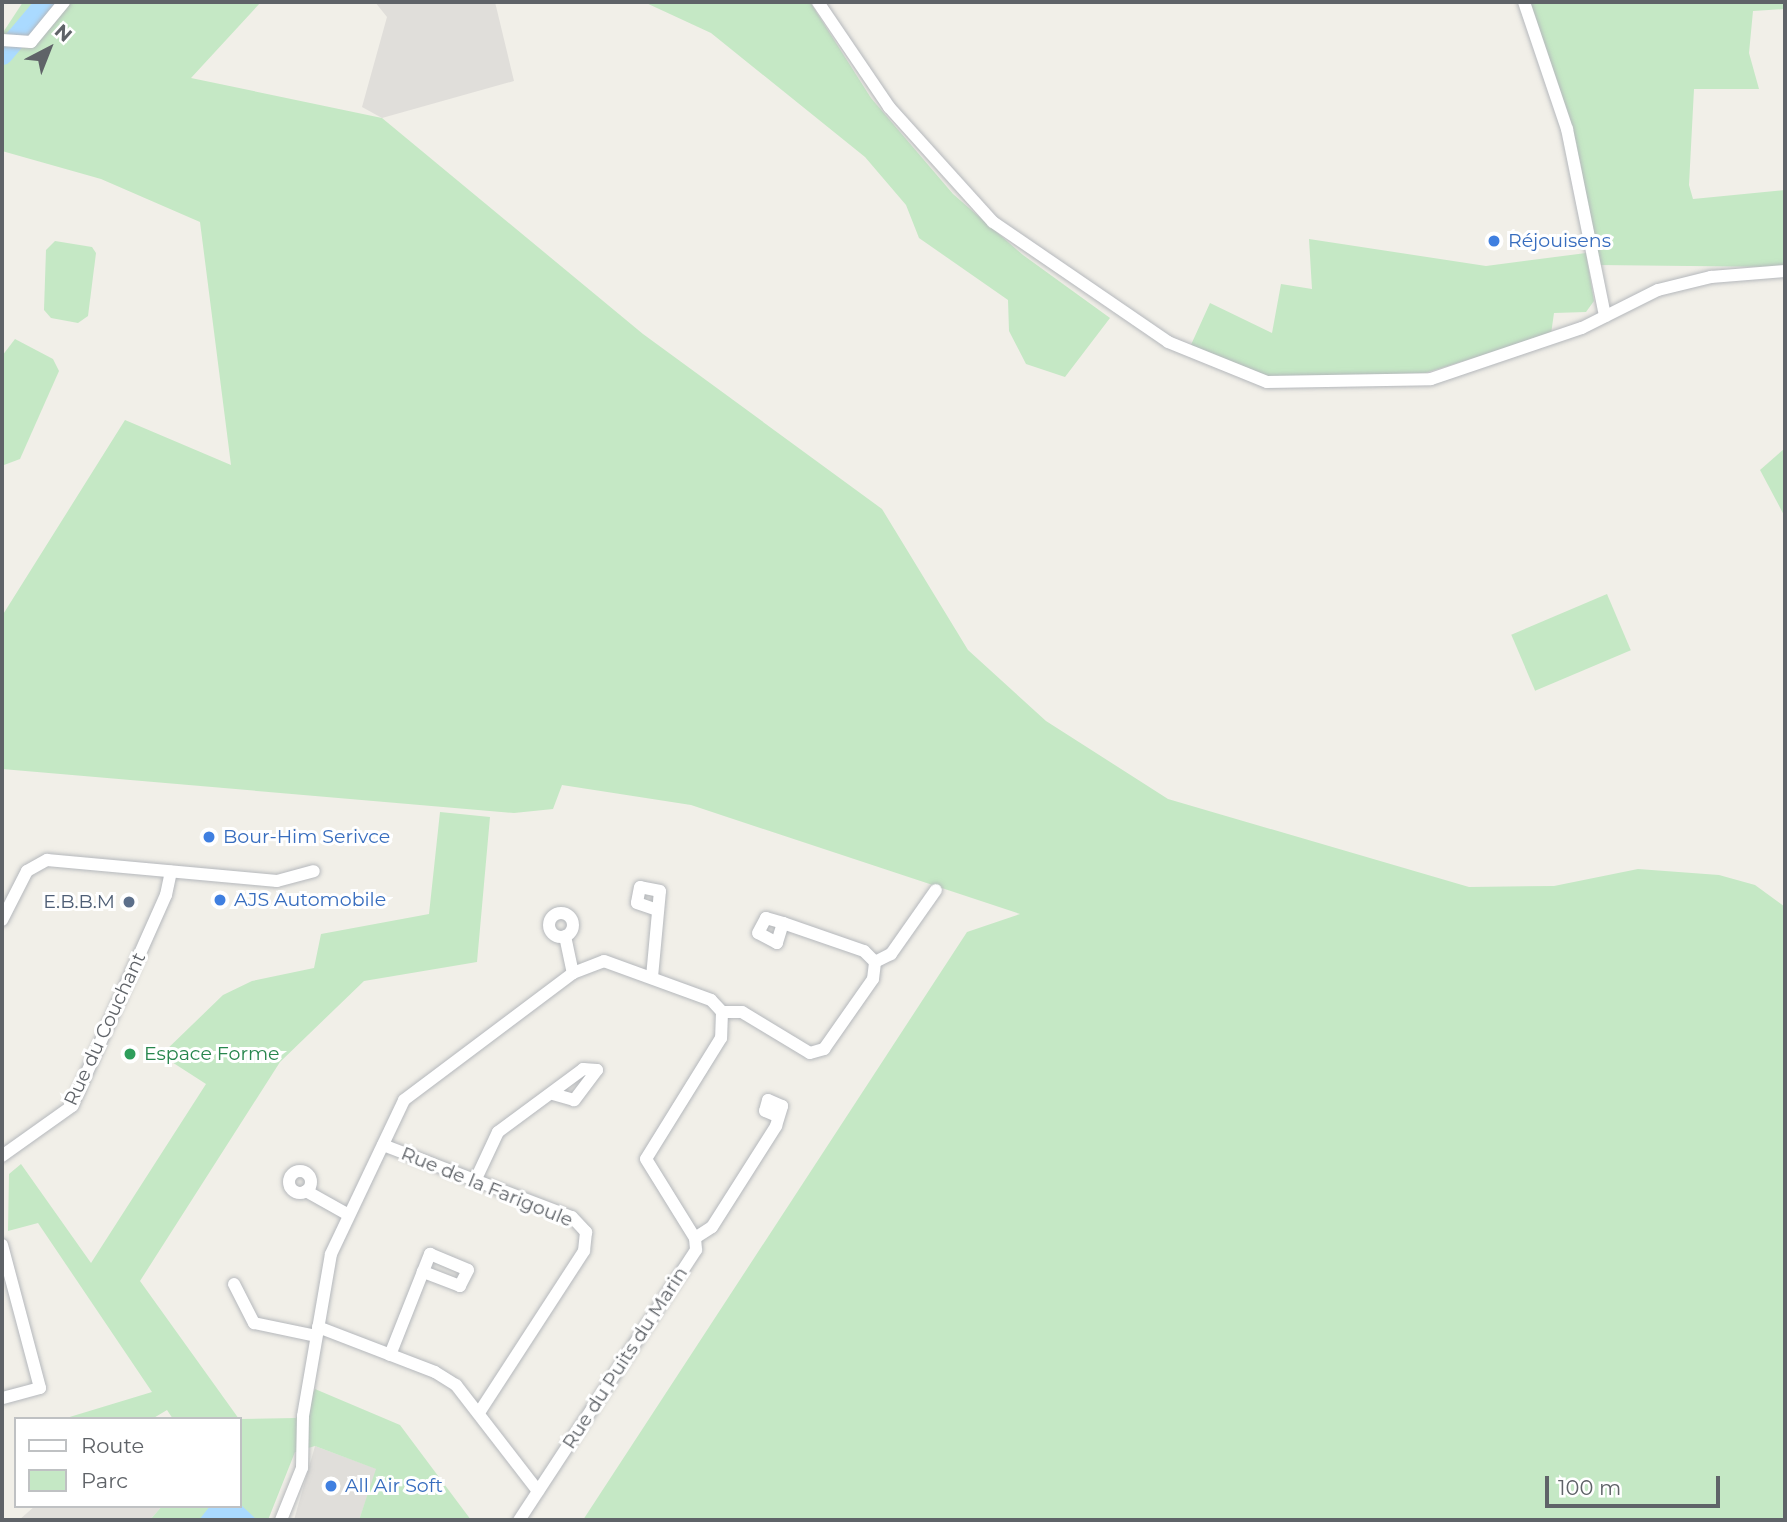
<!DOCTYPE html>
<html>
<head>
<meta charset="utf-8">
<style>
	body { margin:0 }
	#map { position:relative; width:1787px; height:1522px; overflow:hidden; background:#f1efe8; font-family:Montserrat,sans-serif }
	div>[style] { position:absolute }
	.industrial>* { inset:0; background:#e0deda }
	.green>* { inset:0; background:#c5e8c5; transform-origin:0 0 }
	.water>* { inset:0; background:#aadaff }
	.river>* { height:21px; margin:-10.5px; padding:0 10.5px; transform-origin:10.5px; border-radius:10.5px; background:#aadaff }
	.roads { filter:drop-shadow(0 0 2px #b5b8bc) drop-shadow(0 0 2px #b5b8bc) }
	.minor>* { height:12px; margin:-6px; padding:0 6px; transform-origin:6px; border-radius:6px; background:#fff }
	.minor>.ring { margin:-6px; padding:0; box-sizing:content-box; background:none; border:12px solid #fff; border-radius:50% }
	.dots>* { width:19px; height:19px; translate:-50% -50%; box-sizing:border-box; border:4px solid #fff; border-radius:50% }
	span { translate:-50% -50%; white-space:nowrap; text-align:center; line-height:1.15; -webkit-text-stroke:6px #fff; paint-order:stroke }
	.shop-label { font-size:19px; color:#366cbe }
	.left { translate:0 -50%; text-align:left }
	.service-label { font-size:19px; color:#4e5e75 }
	.right { translate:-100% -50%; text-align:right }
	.street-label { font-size:19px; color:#5f6368 }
	.leisure-label { font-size:19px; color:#27864d }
	.frame { position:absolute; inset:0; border:4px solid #5f6368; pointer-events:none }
	.legend { position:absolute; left:14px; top:1417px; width:228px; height:91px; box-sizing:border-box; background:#fff; border:2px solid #bfc1c3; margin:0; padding:9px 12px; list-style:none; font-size:21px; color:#5f6368 }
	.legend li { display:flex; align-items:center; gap:14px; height:35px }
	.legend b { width:35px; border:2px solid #bfc1c3 }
	.north { position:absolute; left:14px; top:14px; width:70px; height:70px; -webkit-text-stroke:5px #fff; paint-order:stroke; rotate:42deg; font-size:19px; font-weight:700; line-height:28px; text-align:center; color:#5f6368 }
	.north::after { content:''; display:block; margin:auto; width:24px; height:32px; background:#5f6368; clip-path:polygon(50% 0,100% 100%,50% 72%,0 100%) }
	.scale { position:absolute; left:1545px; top:1476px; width:175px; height:32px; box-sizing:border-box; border:4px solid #5f6368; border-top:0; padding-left:9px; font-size:21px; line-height:24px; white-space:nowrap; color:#5f6368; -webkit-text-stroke:5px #fff; paint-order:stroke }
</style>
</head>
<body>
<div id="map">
	<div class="industrial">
		<div style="clip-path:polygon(375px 2px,495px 2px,514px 81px,382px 118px,362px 107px,387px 17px)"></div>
		<div style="clip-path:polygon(315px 1446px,377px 1469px,359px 1520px,294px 1520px)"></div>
		<div style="clip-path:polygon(35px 1506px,162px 1506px,150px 1520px,19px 1520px)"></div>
	</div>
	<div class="green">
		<div style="clip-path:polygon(23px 2px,261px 2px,191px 78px,382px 118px,643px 334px,882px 509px,968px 650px,1046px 721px,1168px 799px,1469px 887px,1554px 886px,1638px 869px,1719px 875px,1755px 885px,1785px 907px,1785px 1520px,583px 1520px,967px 932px,1020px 914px,691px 805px,562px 785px,553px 809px,514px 813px,2px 769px,2px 616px,125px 420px,231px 465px,200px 222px,101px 179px,2px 151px,2px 34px)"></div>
		<div style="clip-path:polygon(644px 2px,810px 2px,871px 98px,953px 194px,1023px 255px,1110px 318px,1065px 377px,1026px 364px,1009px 331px,1008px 300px,919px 238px,906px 205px,865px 157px,711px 33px)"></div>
		<div style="clip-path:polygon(1530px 2px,1785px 2px,1785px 9px,1753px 11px,1749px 53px,1759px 89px,1694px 89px,1689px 185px,1693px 199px,1785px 190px,1785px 267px,1598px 265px,1580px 161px)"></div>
		<div style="clip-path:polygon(1309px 239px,1486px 266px,1586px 253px,1594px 301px,1586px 312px,1554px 313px,1551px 334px,1425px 373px,1276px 379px,1190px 347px,1210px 303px,1272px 333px,1281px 284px,1312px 289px)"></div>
		<div style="clip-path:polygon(55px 241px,92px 247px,96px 253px,88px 316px,78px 323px,51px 318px,44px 310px,46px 250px)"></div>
		<div style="clip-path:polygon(15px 339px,53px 359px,59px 371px,20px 459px,4px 465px,2px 356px)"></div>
		<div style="clip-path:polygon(1785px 448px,1785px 517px,1760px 470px)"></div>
		<div style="left:1607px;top:594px;width:61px;height:104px;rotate:67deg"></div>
		<div style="clip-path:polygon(440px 812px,490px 817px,477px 962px,364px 981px,280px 1062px,140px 1281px,239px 1419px,173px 1419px,167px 1410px,152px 1419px,63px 1419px,152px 1392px,38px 1223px,8px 1231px,9px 1174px,21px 1164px,91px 1263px,206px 1084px,161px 1055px,223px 995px,252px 981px,314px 968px,321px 934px,429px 914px)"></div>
		<div style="clip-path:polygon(315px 1389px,400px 1425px,471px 1520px,359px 1520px,376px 1469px,315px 1446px,295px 1452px,268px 1520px,150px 1520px,162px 1506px,240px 1506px,240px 1419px,296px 1418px)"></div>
	</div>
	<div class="water">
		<div style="clip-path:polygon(240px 1504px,257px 1520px,199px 1520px,210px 1506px)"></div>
	</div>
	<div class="river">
		<div style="left:2px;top:54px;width:68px;rotate:-49.8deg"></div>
	</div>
	<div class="roads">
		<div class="minor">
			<div style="left:818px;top:2px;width:127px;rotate:55.9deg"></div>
			<div style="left:889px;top:107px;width:155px;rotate:47.9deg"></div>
			<div style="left:993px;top:222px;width:212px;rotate:34.4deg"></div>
			<div style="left:1168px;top:342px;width:107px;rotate:22deg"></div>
			<div style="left:1267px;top:382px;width:164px;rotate:-1deg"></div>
			<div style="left:1431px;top:379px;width:159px;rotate:-18.7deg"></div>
			<div style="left:1582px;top:328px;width:85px;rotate:-26.6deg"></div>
			<div style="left:1658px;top:290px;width:55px;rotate:-13.8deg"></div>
			<div style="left:1711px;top:277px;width:74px;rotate:-4.6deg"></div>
			<div style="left:1524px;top:2px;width:134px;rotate:71.3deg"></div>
			<div style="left:1567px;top:129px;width:191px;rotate:78.5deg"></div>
			<div style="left:2px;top:40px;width:29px;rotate:4deg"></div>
			<div style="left:31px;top:42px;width:52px;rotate:-50.5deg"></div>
			<div class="ring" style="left:549px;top:913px;width:12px;height:12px"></div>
			<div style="left:2px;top:920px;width:55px;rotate:-63deg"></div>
			<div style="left:27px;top:871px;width:23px;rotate:-29deg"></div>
			<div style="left:47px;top:860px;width:231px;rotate:5.2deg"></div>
			<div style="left:277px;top:881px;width:38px;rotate:-15deg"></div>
			<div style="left:783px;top:923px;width:21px;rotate:107deg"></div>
			<div style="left:777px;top:943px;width:21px;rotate:-152deg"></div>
			<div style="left:758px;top:933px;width:17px;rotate:-62deg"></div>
			<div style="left:766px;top:918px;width:18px;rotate:16deg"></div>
			<div style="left:783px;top:923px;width:86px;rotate:19.1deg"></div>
			<div style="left:864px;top:951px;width:16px;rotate:45deg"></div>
			<div style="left:565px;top:936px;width:38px;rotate:78deg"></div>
			<div style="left:652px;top:977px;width:86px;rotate:-84.7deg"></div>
			<div style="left:660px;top:891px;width:20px;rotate:-169deg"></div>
			<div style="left:640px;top:887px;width:16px;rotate:101deg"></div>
			<div style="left:637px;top:903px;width:21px;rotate:19deg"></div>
			<div style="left:722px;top:1012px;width:20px"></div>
			<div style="left:742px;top:1012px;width:79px;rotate:31.1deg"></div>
			<div style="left:810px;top:1053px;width:15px;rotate:-16deg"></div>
			<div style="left:824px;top:1049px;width:85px;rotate:-55deg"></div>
			<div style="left:873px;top:979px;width:17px;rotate:-83deg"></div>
			<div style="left:875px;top:962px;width:18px;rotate:-27deg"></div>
			<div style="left:891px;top:954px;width:78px;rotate:-54.9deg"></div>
			<div style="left:383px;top:1145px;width:202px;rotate:20.9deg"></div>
			<div style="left:572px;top:1217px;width:21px;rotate:47deg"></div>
			<div style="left:586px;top:1232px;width:19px;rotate:96deg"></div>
			<div style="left:584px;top:1251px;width:191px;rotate:123deg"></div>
			<div style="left:2px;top:1156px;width:86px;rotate:-35.5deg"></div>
			<div style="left:72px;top:1106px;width:231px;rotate:-66deg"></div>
			<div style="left:166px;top:895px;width:24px;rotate:-78deg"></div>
			<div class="ring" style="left:289px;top:1171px;width:10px;height:10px"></div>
			<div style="left:475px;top:1181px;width:54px;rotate:-64.9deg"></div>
			<div style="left:498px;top:1132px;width:106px;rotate:-36.5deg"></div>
			<div style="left:583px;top:1069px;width:14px;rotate:4deg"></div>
			<div style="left:597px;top:1070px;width:38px;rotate:127deg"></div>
			<div style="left:574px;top:1100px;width:22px;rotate:-164deg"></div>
			<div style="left:306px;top:1191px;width:49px;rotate:29.2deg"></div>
			<div style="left:695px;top:1238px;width:20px;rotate:-33deg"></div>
			<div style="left:712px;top:1227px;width:120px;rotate:-57.6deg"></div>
			<div style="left:776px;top:1126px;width:21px;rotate:-73deg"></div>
			<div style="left:782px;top:1106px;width:15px;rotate:-157deg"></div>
			<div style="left:768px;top:1100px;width:11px;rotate:105deg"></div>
			<div style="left:765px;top:1111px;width:11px;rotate:22deg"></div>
			<div style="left:2px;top:1245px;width:148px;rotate:75.1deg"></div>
			<div style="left:40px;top:1388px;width:39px;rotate:165deg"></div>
			<div style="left:234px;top:1284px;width:44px;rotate:62.9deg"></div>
			<div style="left:254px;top:1323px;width:63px;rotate:11.8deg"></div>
			<div style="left:318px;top:1327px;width:125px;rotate:21deg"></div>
			<div style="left:435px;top:1372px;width:25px;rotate:32deg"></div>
			<div style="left:456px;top:1385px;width:134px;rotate:52.3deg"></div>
			<div style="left:390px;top:1355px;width:109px;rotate:-68.4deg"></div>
			<div style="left:430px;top:1254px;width:41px;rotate:22.8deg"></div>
			<div style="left:468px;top:1270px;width:18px;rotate:117deg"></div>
			<div style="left:460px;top:1286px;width:40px;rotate:-159deg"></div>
			<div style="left:281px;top:1520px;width:56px;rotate:-68deg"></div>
			<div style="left:302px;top:1468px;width:52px;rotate:-88.9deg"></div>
			<div style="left:303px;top:1416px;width:164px;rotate:-80.2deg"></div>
			<div style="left:331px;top:1254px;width:170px;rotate:-64.6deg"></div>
			<div style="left:404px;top:1100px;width:211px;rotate:-36.9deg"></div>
			<div style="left:573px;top:973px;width:33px;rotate:-21deg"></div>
			<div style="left:604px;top:961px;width:114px;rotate:20deg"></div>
			<div style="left:711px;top:1000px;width:16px;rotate:47deg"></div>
			<div style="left:722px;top:1012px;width:26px;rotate:92deg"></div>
			<div style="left:721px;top:1038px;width:142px;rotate:121.8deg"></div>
			<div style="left:646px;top:1159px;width:93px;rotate:58.2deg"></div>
			<div style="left:695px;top:1238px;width:12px;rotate:85deg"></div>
			<div style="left:696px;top:1250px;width:323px;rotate:123.2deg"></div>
		</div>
	</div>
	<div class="dots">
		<div style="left:1494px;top:241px;background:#3f7fe0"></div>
		<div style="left:209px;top:837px;background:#3f7fe0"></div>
		<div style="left:220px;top:900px;background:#3f7fe0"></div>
		<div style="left:129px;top:902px;background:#5c6f8a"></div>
		<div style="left:130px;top:1054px;background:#2e9e5b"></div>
		<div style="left:331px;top:1486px;background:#3f7fe0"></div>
	</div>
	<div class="shop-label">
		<span class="left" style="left:1508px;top:241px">Réjouisens</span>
		<span class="left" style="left:223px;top:837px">Bour-Him Serivce</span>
		<span class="left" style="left:234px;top:900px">AJS Automobile</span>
		<span class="left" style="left:345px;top:1486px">All Air Soft</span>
	</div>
	<div class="service-label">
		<span class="right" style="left:115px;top:902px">E.B.B.M</span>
	</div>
	<div class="street-label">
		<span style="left:105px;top:1029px;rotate:-65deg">Rue du Couchant</span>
		<span style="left:487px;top:1187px;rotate:22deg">Rue de la Farigoule</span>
		<span style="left:625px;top:1358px;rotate:-57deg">Rue du Puits du Marin</span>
	</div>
	<div class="leisure-label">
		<span class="left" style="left:144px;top:1054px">Espace Forme</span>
	</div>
	<div class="frame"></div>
	<ul class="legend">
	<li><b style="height:9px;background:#fff"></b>Route</li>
	<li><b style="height:19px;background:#c5e8c5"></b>Parc</li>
	</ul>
	<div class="north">N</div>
	<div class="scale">100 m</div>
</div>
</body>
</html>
